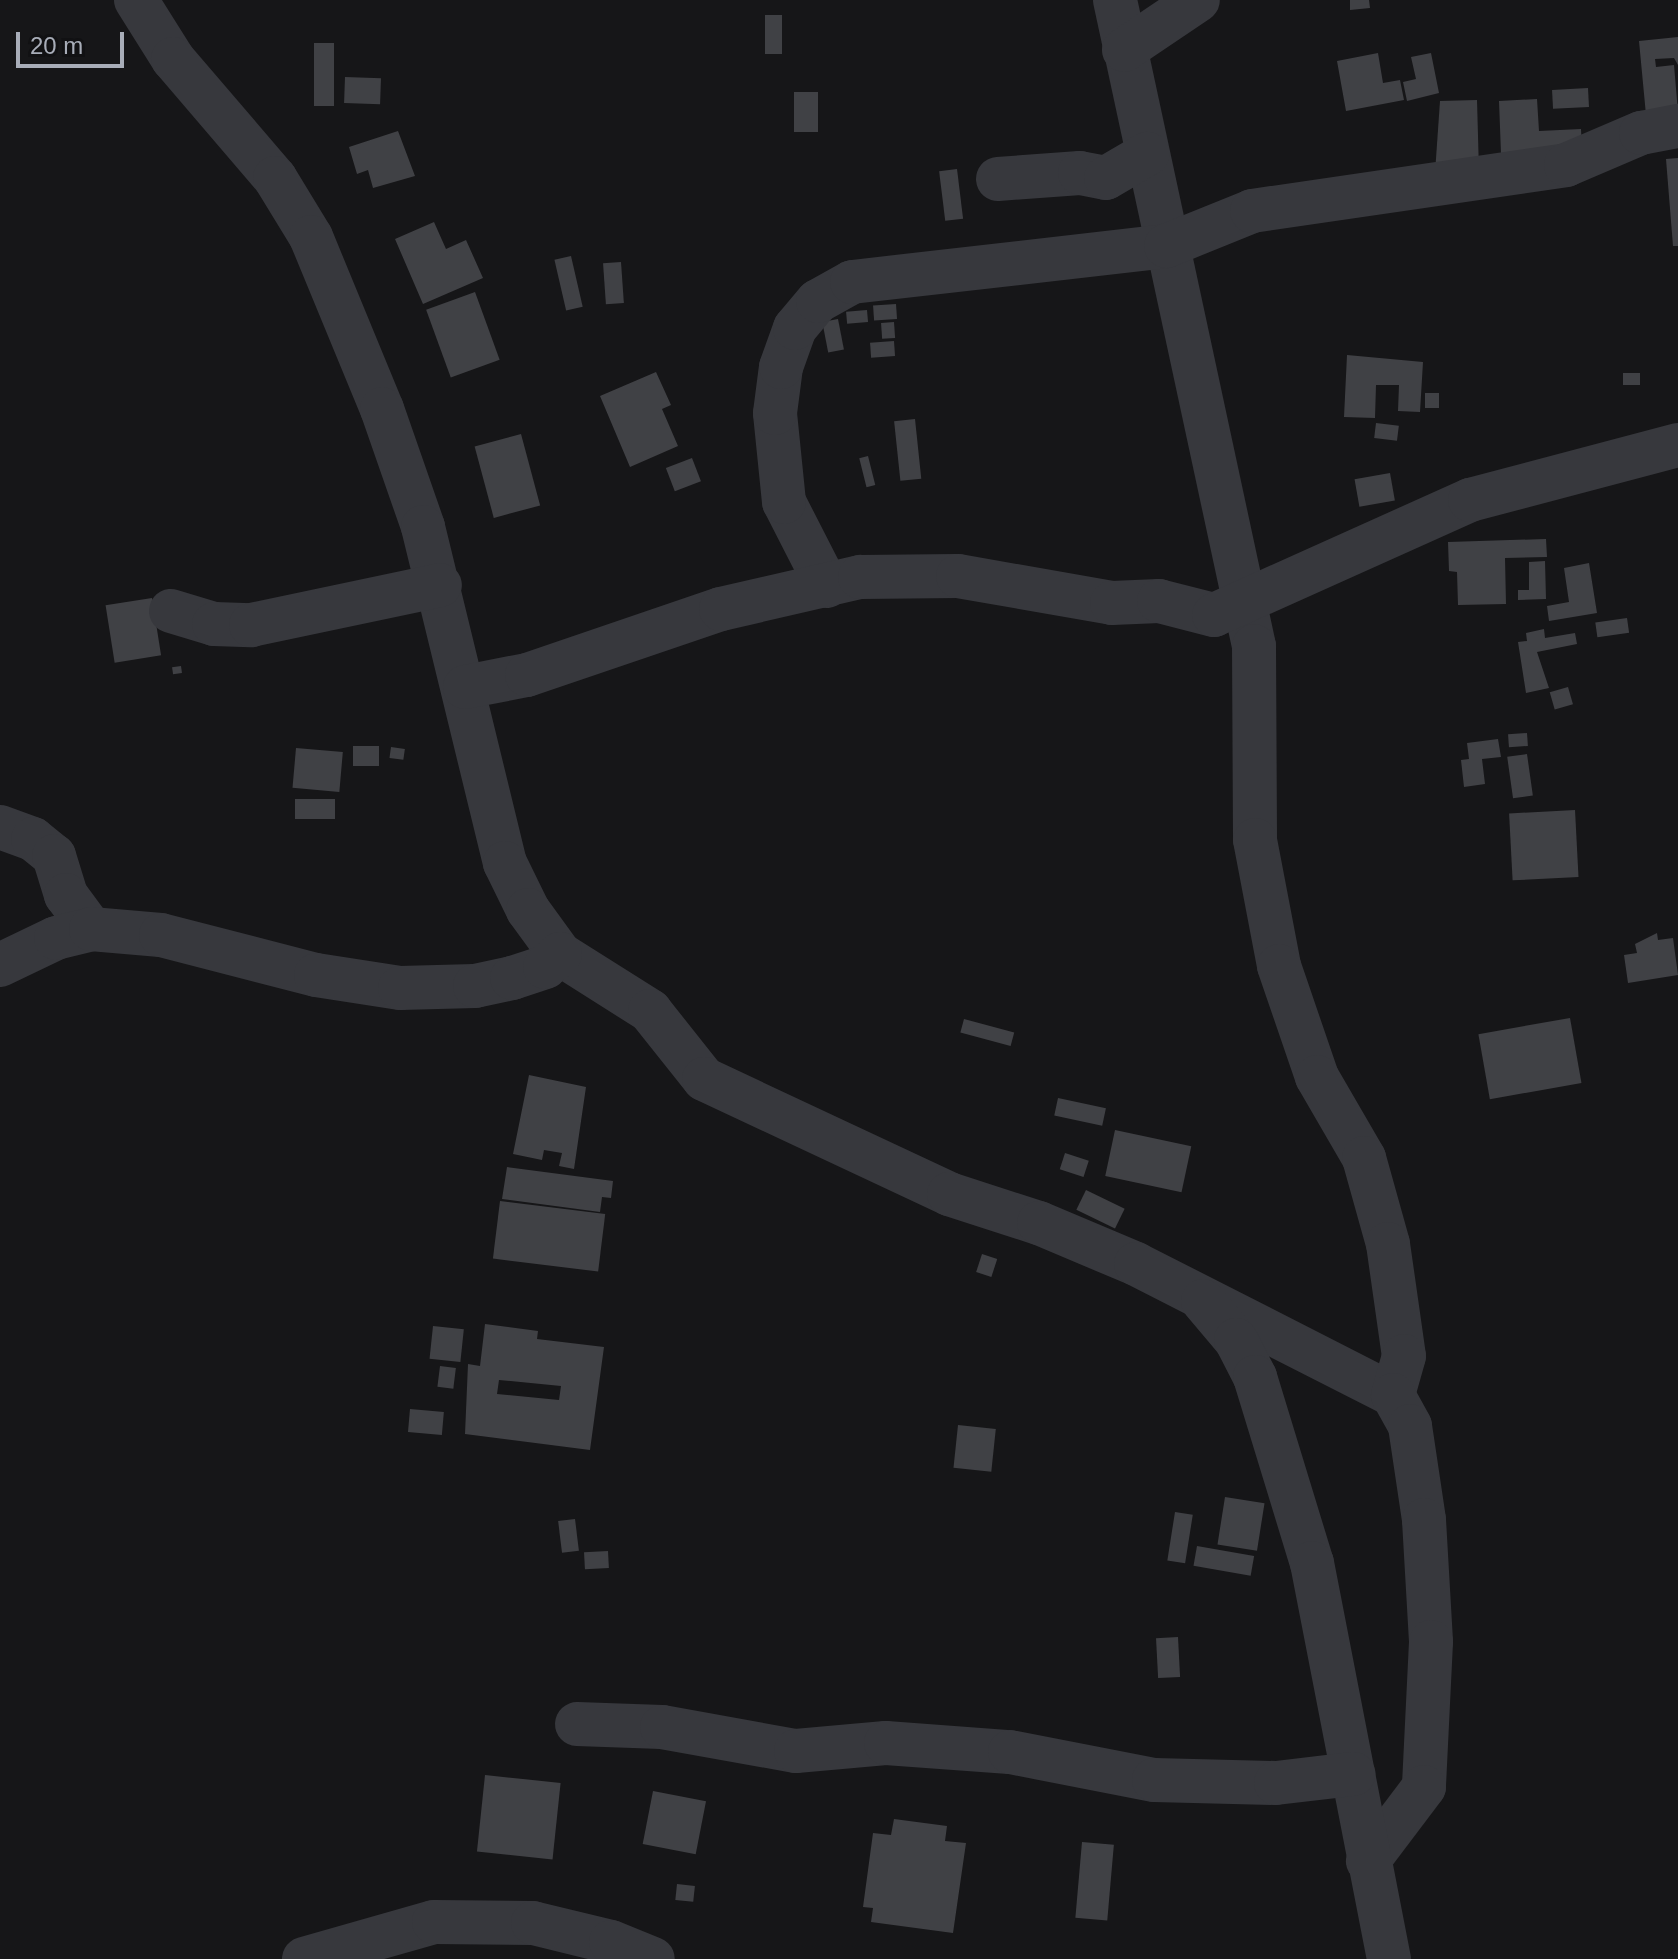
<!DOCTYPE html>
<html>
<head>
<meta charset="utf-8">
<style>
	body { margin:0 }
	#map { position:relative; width:1678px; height:1959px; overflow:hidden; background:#161618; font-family:Arial,sans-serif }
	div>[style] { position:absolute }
	.building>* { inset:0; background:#404145; transform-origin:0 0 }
	.street>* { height:44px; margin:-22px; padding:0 22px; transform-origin:22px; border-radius:22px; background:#37383d }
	span { translate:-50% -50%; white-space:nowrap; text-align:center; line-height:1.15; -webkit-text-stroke:8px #111113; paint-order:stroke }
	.scale { position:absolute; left:16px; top:32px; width:108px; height:36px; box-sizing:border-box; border:4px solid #a8adb8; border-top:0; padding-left:10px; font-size:24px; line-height:28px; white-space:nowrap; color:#a8adb8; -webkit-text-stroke:6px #111113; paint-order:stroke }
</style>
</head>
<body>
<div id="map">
	<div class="building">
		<div style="clip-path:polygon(1350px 0,1369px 0,1370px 8px,1350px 10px)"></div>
		<div style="left:765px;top:15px;width:17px;height:39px"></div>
		<div style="clip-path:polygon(1678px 37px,1678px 65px,1674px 58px,1655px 59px,1656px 67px,1674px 65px,1678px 112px,1646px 115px,1639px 41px)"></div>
		<div style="left:314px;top:43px;width:20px;height:63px"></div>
		<div style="clip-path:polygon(1378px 53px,1383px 83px,1400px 80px,1404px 100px,1346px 111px,1337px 61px)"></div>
		<div style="clip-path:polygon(1431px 53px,1439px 93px,1407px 101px,1403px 82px,1416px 79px,1411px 57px)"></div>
		<div style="left:345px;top:77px;width:36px;height:26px;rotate:2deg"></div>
		<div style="left:1588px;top:88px;width:19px;height:36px;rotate:87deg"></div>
		<div style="left:794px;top:92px;width:24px;height:40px"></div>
		<div style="clip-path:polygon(1537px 99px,1539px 131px,1581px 129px,1582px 150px,1501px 154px,1499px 101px)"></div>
		<div style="clip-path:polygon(1477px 100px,1479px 172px,1435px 173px,1440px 101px)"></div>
		<div style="clip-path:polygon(398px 131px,415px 176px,373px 188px,368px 170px,357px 174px,349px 147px)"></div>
		<div style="clip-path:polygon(1678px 158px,1678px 246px,1673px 246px,1666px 159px)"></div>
		<div style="left:957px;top:169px;width:50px;height:18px;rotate:83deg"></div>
		<div style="clip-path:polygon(434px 222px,446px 249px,466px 240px,483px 278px,423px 304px,395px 239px)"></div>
		<div style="left:571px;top:256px;width:52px;height:17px;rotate:77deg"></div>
		<div style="left:621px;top:262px;width:41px;height:18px;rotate:86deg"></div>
		<div style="left:475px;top:292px;width:72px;height:52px;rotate:70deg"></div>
		<div style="left:896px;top:304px;width:15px;height:23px;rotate:86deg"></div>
		<div style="left:867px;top:310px;width:12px;height:21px;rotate:85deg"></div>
		<div style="left:838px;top:319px;width:31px;height:16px;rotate:79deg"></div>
		<div style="left:894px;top:322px;width:16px;height:13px;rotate:86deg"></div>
		<div style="left:894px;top:341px;width:15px;height:24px;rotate:86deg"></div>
		<div style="clip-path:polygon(1347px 355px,1423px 362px,1420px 412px,1398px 411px,1399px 385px,1376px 385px,1375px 418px,1344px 417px)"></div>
		<div style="clip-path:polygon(656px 372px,671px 405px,662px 409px,678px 446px,630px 467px,600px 396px)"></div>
		<div style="left:1623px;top:373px;width:17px;height:12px"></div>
		<div style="left:1425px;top:393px;width:14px;height:15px"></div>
		<div style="left:915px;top:419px;width:60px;height:21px;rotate:84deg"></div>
		<div style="left:1376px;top:423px;width:23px;height:15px;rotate:7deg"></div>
		<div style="left:521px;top:434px;width:74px;height:48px;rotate:75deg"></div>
		<div style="left:868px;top:456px;width:30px;height:9px;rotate:76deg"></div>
		<div style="left:692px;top:458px;width:25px;height:28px;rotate:69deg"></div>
		<div style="left:1390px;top:473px;width:28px;height:36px;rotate:80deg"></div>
		<div style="clip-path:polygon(1546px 539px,1547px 557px,1505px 558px,1506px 604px,1458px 605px,1457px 572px,1449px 571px,1448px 542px)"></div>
		<div style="clip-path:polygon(1545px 561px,1546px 599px,1518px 600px,1518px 590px,1529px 590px,1529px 562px)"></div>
		<div style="clip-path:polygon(1589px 563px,1597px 613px,1549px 621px,1547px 606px,1569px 602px,1564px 568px)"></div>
		<div style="left:152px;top:598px;width:58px;height:47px;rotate:81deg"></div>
		<div style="left:1627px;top:618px;width:15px;height:32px;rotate:82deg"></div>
		<div style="clip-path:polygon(1544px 629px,1545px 638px,1575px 633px,1577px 644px,1537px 652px,1549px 688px,1526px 693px,1518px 642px,1527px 641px,1526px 633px)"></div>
		<div style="left:181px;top:666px;width:7px;height:9px;rotate:82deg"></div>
		<div style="left:1568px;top:687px;width:18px;height:19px;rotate:74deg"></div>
		<div style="left:1527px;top:733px;width:13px;height:19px;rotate:86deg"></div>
		<div style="clip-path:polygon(1498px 739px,1501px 757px,1482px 759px,1485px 784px,1464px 787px,1461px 760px,1469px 759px,1467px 743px)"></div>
		<div style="left:353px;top:746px;width:26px;height:20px"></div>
		<div style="left:391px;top:747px;width:14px;height:11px;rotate:8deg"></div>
		<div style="left:296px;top:748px;width:47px;height:40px;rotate:5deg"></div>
		<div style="left:1527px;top:754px;width:42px;height:20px;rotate:82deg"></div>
		<div style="left:335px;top:799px;width:20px;height:40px;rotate:90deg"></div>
		<div style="left:1575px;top:810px;width:67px;height:66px;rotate:87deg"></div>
		<div style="clip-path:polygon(1657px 933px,1658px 940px,1673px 938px,1678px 975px,1628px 983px,1624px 955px,1637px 953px,1635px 944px)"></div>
		<div style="left:1570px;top:1018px;width:66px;height:93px;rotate:80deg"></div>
		<div style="left:964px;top:1019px;width:52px;height:14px;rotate:15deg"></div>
		<div style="clip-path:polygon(529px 1075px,586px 1087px,574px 1169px,559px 1166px,562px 1153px,544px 1150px,542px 1160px,513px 1154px)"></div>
		<div style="left:1058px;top:1098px;width:49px;height:18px;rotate:12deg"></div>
		<div style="left:1115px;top:1130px;width:78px;height:47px;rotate:12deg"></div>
		<div style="left:1065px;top:1153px;width:25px;height:17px;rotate:18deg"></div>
		<div style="clip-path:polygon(507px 1167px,613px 1181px,611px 1198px,602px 1197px,600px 1212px,502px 1199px)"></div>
		<div style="left:1086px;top:1190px;width:43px;height:22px;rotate:26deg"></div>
		<div style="left:500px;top:1201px;width:106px;height:58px;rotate:7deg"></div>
		<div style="left:982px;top:1254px;width:16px;height:19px;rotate:18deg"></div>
		<div style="clip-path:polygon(evenodd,485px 1324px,538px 1331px,537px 1339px,604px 1347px,590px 1450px,465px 1434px,468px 1364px,480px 1366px,485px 1324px,499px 1380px,561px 1386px,559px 1400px,497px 1394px,499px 1380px)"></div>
		<div style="left:433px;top:1326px;width:31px;height:33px;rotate:6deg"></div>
		<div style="left:440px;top:1366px;width:16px;height:21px;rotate:7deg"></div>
		<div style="left:410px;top:1409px;width:34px;height:23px;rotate:5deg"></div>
		<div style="left:958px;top:1425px;width:38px;height:43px;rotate:6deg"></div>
		<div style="left:1225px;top:1497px;width:40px;height:48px;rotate:9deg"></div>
		<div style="left:1175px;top:1512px;width:18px;height:49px;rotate:9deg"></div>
		<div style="left:575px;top:1519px;width:32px;height:17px;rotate:83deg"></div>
		<div style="left:1197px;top:1546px;width:58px;height:20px;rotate:10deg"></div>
		<div style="left:608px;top:1551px;width:17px;height:24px;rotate:87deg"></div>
		<div style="left:1178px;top:1637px;width:40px;height:22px;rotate:87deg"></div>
		<div style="left:485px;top:1775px;width:76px;height:77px;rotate:6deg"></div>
		<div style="left:653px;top:1791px;width:54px;height:54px;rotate:11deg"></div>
		<div style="clip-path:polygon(894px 1819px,947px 1826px,945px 1841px,966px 1843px,953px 1933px,871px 1922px,873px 1908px,863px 1907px,873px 1833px,891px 1835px)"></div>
		<div style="left:1082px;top:1842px;width:32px;height:76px;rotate:5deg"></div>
		<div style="left:677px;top:1884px;width:18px;height:16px;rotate:6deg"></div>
	</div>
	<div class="street">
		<div style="left:136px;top:0;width:70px;rotate:57.9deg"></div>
		<div style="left:173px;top:59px;width:157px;rotate:49.4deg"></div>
		<div style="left:275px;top:178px;width:69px;rotate:58.6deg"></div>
		<div style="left:311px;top:237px;width:186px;rotate:67.6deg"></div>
		<div style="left:382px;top:409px;width:125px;rotate:70.8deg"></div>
		<div style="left:423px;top:527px;width:346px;rotate:76.3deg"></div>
		<div style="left:505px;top:863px;width:52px;rotate:63.9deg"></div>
		<div style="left:528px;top:910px;width:54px;rotate:54deg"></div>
		<div style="left:560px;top:954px;width:107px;rotate:32.3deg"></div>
		<div style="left:650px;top:1011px;width:87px;rotate:51.5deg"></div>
		<div style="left:704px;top:1079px;width:271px;rotate:25.1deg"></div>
		<div style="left:949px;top:1194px;width:95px;rotate:17.9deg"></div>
		<div style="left:1039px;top:1223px;width:105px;rotate:22.9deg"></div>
		<div style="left:1136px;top:1264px;width:288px;rotate:27deg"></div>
		<div style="left:1115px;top:0;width:661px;rotate:77.86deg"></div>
		<div style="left:1254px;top:646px;width:194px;rotate:89.7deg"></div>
		<div style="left:1255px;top:840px;width:128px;rotate:79.2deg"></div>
		<div style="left:1279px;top:966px;width:117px;rotate:71.1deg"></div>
		<div style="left:1317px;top:1077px;width:94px;rotate:59.9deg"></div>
		<div style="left:1364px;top:1158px;width:89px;rotate:74.4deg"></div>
		<div style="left:1388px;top:1244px;width:113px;rotate:81.9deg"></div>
		<div style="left:1404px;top:1356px;width:41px;rotate:105.8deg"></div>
		<div style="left:1393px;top:1395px;width:35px;rotate:61deg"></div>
		<div style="left:1410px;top:1426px;width:95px;rotate:81.5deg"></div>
		<div style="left:1424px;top:1520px;width:122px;rotate:86.7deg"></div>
		<div style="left:1431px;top:1642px;width:145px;rotate:92.8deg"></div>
		<div style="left:1424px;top:1787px;width:93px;rotate:127.1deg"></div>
		<div style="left:1124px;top:50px;width:89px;rotate:-34deg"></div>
		<div style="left:998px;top:179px;width:82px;rotate:-4.2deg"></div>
		<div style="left:1080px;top:173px;width:26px;rotate:11deg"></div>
		<div style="left:1106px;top:178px;width:48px;rotate:-30.3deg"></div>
		<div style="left:827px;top:586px;width:94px;rotate:-117.1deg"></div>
		<div style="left:784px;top:502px;width:89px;rotate:-95.8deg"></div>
		<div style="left:775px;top:413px;width:46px;rotate:-82.6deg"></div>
		<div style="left:781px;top:367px;width:41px;rotate:-70.3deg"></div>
		<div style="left:795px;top:328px;width:35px;rotate:-50deg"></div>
		<div style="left:818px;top:301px;width:39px;rotate:-29deg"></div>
		<div style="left:852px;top:282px;width:316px;rotate:-6.5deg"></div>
		<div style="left:1166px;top:246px;width:93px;rotate:-22.1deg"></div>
		<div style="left:1252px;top:211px;width:317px;rotate:-8.3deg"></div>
		<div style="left:1566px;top:165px;width:82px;rotate:-23.1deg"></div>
		<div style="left:1641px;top:133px;width:38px;rotate:-11deg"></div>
		<div style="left:171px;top:611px;width:45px;rotate:16.8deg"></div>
		<div style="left:214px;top:624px;width:37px;rotate:2deg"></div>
		<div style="left:251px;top:625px;width:193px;rotate:-11.9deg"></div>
		<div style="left:465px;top:687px;width:63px;rotate:-11deg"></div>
		<div style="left:527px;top:675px;width:205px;rotate:-18.8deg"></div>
		<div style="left:721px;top:609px;width:143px;rotate:-13deg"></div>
		<div style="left:860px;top:577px;width:98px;rotate:-0.6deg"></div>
		<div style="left:958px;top:576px;width:156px;rotate:9.9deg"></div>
		<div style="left:1112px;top:603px;width:47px;rotate:-2.4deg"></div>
		<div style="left:1159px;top:601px;width:57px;rotate:14.3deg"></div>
		<div style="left:1214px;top:615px;width:281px;rotate:-24.2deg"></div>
		<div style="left:1470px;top:500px;width:215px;rotate:-14.8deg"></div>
		<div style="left:0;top:827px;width:35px;rotate:20deg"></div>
		<div style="left:33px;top:839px;width:27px;rotate:39deg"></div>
		<div style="left:54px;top:856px;width:41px;rotate:72.9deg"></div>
		<div style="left:66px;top:895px;width:42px;rotate:53.7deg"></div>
		<div style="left:0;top:965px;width:62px;rotate:-25.7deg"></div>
		<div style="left:56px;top:938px;width:36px;rotate:-14deg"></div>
		<div style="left:91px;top:929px;width:70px;rotate:4.9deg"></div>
		<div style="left:161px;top:935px;width:160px;rotate:14.5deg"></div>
		<div style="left:316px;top:975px;width:85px;rotate:8.8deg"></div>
		<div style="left:400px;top:988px;width:75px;rotate:-1.5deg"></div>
		<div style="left:475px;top:986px;width:38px;rotate:-12deg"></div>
		<div style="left:512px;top:978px;width:35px;rotate:-18deg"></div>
		<div style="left:545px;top:967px;width:20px;rotate:-41deg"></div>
		<div style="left:1203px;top:1301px;width:51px;rotate:49.8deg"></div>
		<div style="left:1236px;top:1340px;width:42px;rotate:62.8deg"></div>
		<div style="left:1255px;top:1377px;width:195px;rotate:73deg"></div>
		<div style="left:1312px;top:1563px;width:403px;rotate:79deg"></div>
		<div style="left:577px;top:1724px;width:85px;rotate:2deg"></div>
		<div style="left:662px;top:1727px;width:136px;rotate:10.2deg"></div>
		<div style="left:796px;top:1751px;width:90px;rotate:-5.1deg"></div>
		<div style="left:886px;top:1743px;width:124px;rotate:4.2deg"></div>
		<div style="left:1010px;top:1752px;width:147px;rotate:11deg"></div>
		<div style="left:1154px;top:1780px;width:122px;rotate:1.4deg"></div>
		<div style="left:1276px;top:1783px;width:78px;rotate:-6.7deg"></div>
		<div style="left:304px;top:1959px;width:135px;rotate:-15.9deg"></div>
		<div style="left:434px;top:1922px;width:99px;rotate:0.6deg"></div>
		<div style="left:533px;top:1923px;width:80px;rotate:13.7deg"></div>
		<div style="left:611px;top:1942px;width:45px;rotate:22deg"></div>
	</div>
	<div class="scale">20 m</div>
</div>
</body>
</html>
